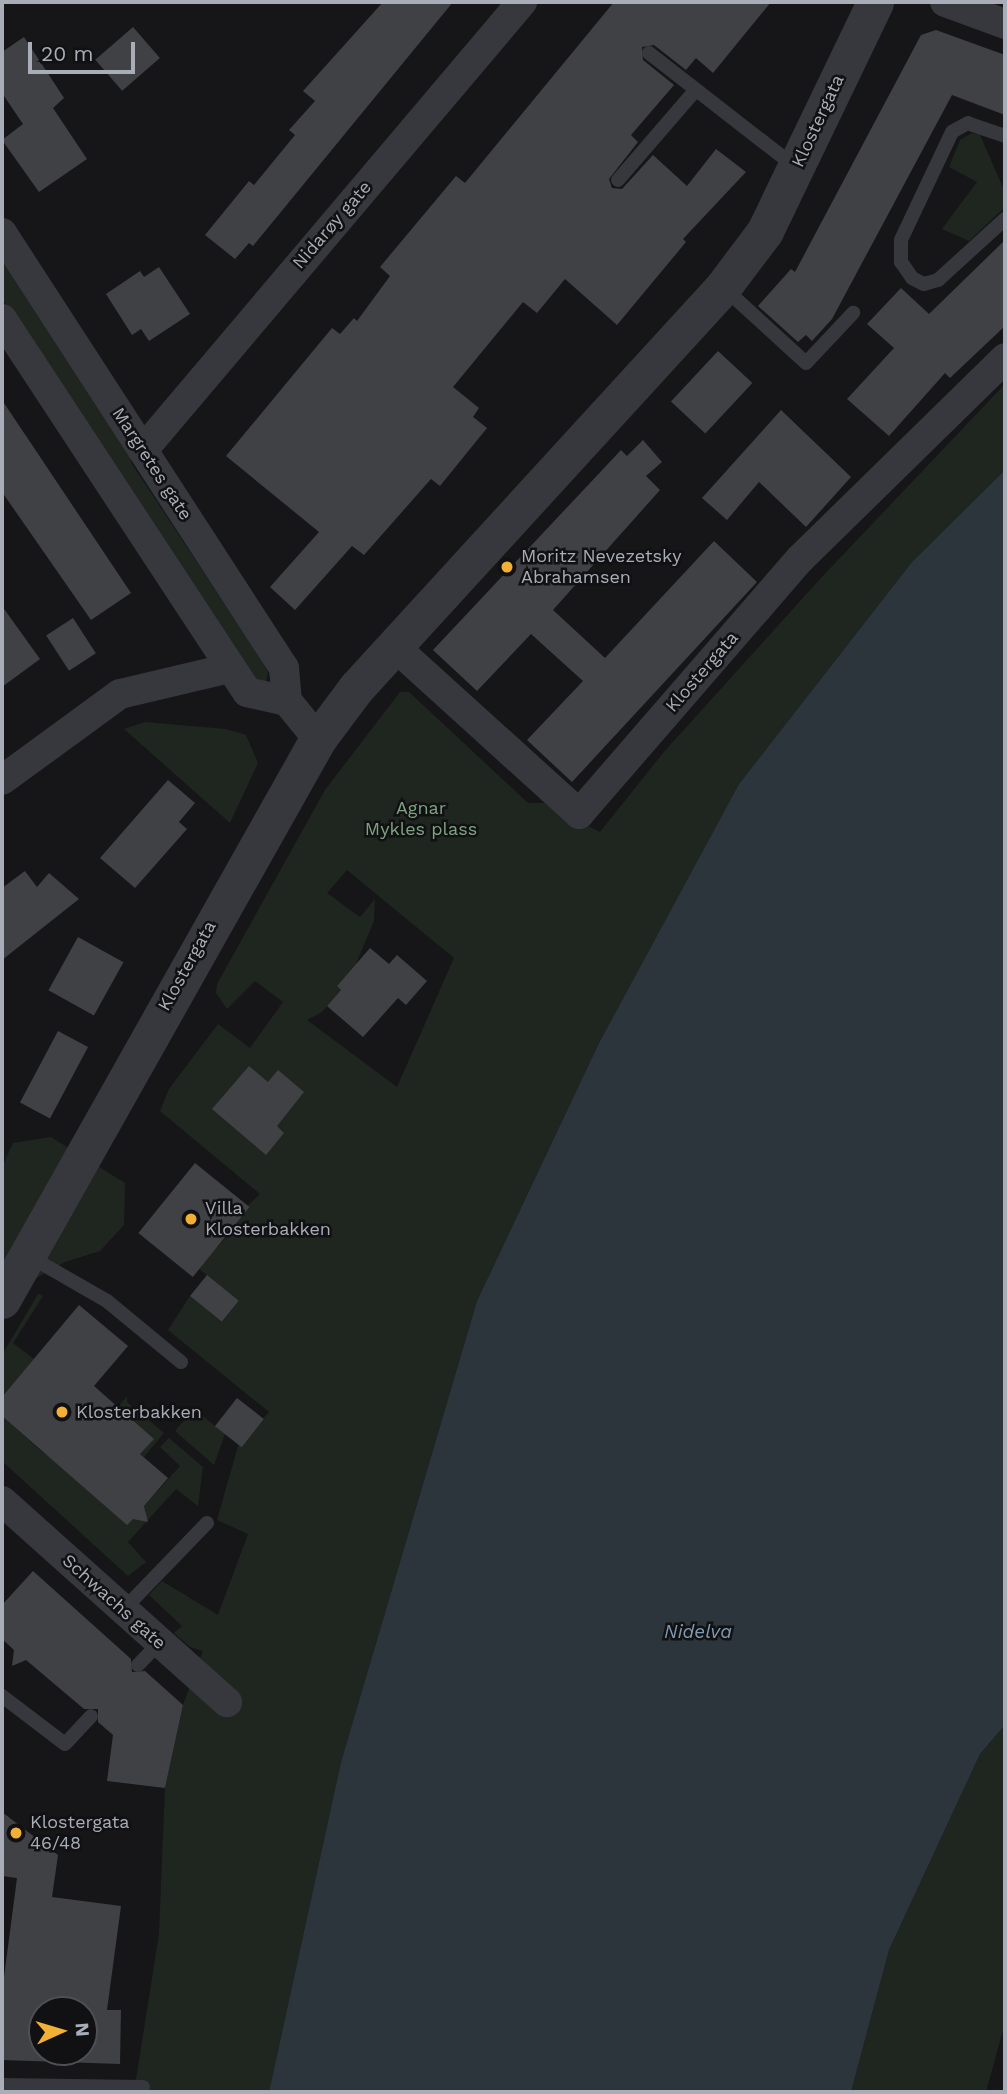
<!DOCTYPE html>
<html>
<head>
<meta charset="utf-8">
<style>
	body { margin:0 }
	#map { position:relative; width:1007px; height:2094px; overflow:hidden; background:#161618; font-family:"Work Sans",sans-serif }
	div>[style] { position:absolute }
	.green>* { inset:0; background:#1e261f }
	.water>* { inset:0; background:#2c353c }
	.building>* { inset:0; background:#404145; transform-origin:0 0 }
	.service>* { height:14px; margin:-7px; padding:0 7px; transform-origin:7px; border-radius:7px; background:#37383d }
	.minor>* { height:30px; margin:-15px; padding:0 15px; transform-origin:15px; border-radius:15px; background:#37383d }
	.tertiary>* { height:37px; margin:-18.5px; padding:0 18.5px; transform-origin:18.5px; border-radius:18.5px; background:#37383d }
	.dots>* { width:19px; height:19px; translate:-50% -50%; box-sizing:border-box; border:4px solid #111113; border-radius:50% }
	span { translate:-50% -50%; white-space:nowrap; text-align:center; line-height:1.15; -webkit-text-stroke:5px #111113; paint-order:stroke }
	.street-label { font-size:18px; color:#a8adb8 }
	.poi-label { font-size:18px; color:#a8adb8 }
	.left { translate:0 -50%; text-align:left }
	.park-label { font-size:18px; color:#7fa381 }
	.water-label { font-size:19px; color:#7f9bb3; font-style:italic }
	.frame { position:absolute; inset:0; border:4px solid #a8adb8; pointer-events:none }
	.north { position:absolute; left:28px; top:1996px; width:70px; height:70px; box-sizing:border-box; background:#111113; border:2px solid #4d4f55; border-radius:50%; rotate:86deg; font-size:19px; font-weight:700; line-height:28px; text-align:center; color:#a8adb8 }
	.north::after { content:''; display:block; margin:auto; width:24px; height:32px; background:#f2b134; clip-path:polygon(50% 0,100% 100%,50% 72%,0 100%) }
	.scale { position:absolute; left:28px; top:42px; width:107px; height:32px; box-sizing:border-box; border:4px solid #a8adb8; border-top:0; padding-left:9px; font-size:21px; line-height:24px; white-space:nowrap; color:#a8adb8; -webkit-text-stroke:5px #111113; paint-order:stroke }
</style>
</head>
<body>
<div id="map">
	<div class="green">
		<div style="clip-path:polygon(972px 133px,980px 135px,1005px 192px,1005px 207px,969px 241px,942px 229px,977px 182px,949px 167px,960px 140px)"></div>
		<div style="clip-path:polygon(2px 258px,122px 438px,132px 464px,263px 662px,268px 673px,266px 682px,256px 679px,2px 299px)"></div>
		<div style="clip-path:polygon(evenodd,1005px 384px,1005px 470px,912px 562px,739px 784px,599px 1043px,477px 1301px,341px 1762px,269px 2092px,134px 2092px,159px 1934px,165px 1788px,183px 1705px,203px 1651px,190px 1647px,174px 1633px,182px 1626px,149px 1595px,162px 1581px,218px 1615px,248px 1534px,217px 1520px,238px 1446px,269px 1412px,168px 1330px,190px 1296px,222px 1322px,239px 1301px,198px 1268px,233px 1230px,227px 1225px,260px 1194px,160px 1111px,169px 1089px,218px 1024px,250px 1048px,283px 1002px,255px 981px,227px 1009px,216px 993px,217px 984px,325px 790px,400px 692px,409px 692px,528px 803px,544px 803px,600px 832px,663px 753px,820px 579px,1005px 384px,347px 870px,454px 958px,397px 1087px,307px 1020px,322px 1012px,341px 990px,337px 986px,356px 964px,374px 921px,375px 899px,360px 917px,327px 893px,347px 870px)"></div>
		<div style="clip-path:polygon(145px 722px,226px 729px,246px 735px,258px 763px,230px 823px,124px 729px)"></div>
		<div style="clip-path:polygon(51px 1137px,125px 1183px,124px 1225px,100px 1251px,65px 1262px,2px 1297px,2px 1167px,13px 1143px)"></div>
		<div style="clip-path:polygon(38px 1294px,43px 1296px,13px 1343px,34px 1359px,2px 1397px,2px 1355px)"></div>
		<div style="clip-path:polygon(127px 1396px,127px 1402px,164px 1433px,144px 1457px,140px 1454px,153px 1439px,118px 1407px)"></div>
		<div style="clip-path:polygon(194px 1409px,225px 1434px,214px 1465px,175px 1431px)"></div>
		<div style="clip-path:polygon(2px 1416px,40px 1450px,139px 1520px,146px 1512px,144px 1506px,180px 1466px,160px 1447px,169px 1438px,203px 1467px,198px 1506px,176px 1489px,128px 1542px,146px 1562px,128px 1576px,2px 1461px)"></div>
		<div style="clip-path:polygon(1005px 1725px,1005px 2023px,986px 2092px,851px 2092px,889px 1950px,980px 1754px)"></div>
	</div>
	<div class="water">
		<div style="clip-path:polygon(1005px 470px,1005px 1725px,980px 1754px,889px 1950px,851px 2092px,269px 2092px,341px 1762px,477px 1301px,599px 1043px,739px 784px,912px 562px)"></div>
	</div>
	<div class="building">
		<div style="clip-path:polygon(383px 2px,453px 2px,253px 246px,249px 243px,235px 259px,205px 235px,249px 181px,254px 185px,295px 135px,289px 130px,315px 101px,303px 91px)"></div>
		<div style="clip-path:polygon(614px 2px,771px 2px,713px 73px,696px 58px,686px 70px,654px 45px,642px 47px,643px 60px,674px 85px,631px 135px,638px 142px,609px 179px,612px 188px,622px 189px,653px 155px,687px 186px,716px 149px,746px 172px,683px 239px,686px 242px,617px 325px,565px 279px,537px 313px,523px 302px,453px 387px,479px 408px,473px 417px,487px 428px,440px 486px,431px 479px,364px 555px,352px 546px,295px 610px,270px 587px,319px 532px,226px 456px,332px 328px,340px 334px,354px 318px,357px 321px,390px 276px,380px 267px,456px 176px,465px 183px)"></div>
		<div style="left:133px;top:27px;width:41px;height:50px;rotate:49deg"></div>
		<div style="clip-path:polygon(936px 30px,1005px 55px,1005px 115px,952px 95px,832px 319px,812px 341px,806px 335px,798px 342px,758px 306px,791px 269px,795px 272px,921px 35px)"></div>
		<div style="clip-path:polygon(24px 37px,64px 98px,53px 108px,87px 159px,39px 192px,2px 140px,23px 124px,2px 93px,2px 52px)"></div>
		<div style="clip-path:polygon(1005px 240px,1005px 326px,950px 378px,945px 373px,889px 436px,847px 399px,894px 348px,867px 324px,901px 288px,929px 314px)"></div>
		<div style="clip-path:polygon(159px 267px,190px 314px,149px 341px,141px 329px,132px 335px,106px 294px,140px 271px,144px 277px)"></div>
		<div style="left:718px;top:351px;width:47px;height:69px;rotate:43deg"></div>
		<div style="clip-path:polygon(2px 400px,131px 593px,91px 620px,2px 492px)"></div>
		<div style="clip-path:polygon(781px 410px,851px 477px,806px 527px,759px 482px,727px 520px,702px 498px)"></div>
		<div style="clip-path:polygon(643px 440px,662px 462px,646px 476px,660px 490px,553px 610px,605px 658px,714px 541px,757px 582px,572px 782px,527px 740px,583px 681px,531px 634px,477px 691px,433px 650px,621px 450px,627px 456px)"></div>
		<div style="clip-path:polygon(2px 606px,40px 659px,2px 687px)"></div>
		<div style="left:73px;top:618px;width:42px;height:32px;rotate:57deg"></div>
		<div style="clip-path:polygon(168px 780px,195px 803px,179px 822px,187px 829px,135px 888px,100px 858px)"></div>
		<div style="clip-path:polygon(25px 871px,37px 887px,49px 873px,79px 899px,2px 960px,2px 888px)"></div>
		<div style="left:78px;top:937px;width:52px;height:61px;rotate:29deg"></div>
		<div style="clip-path:polygon(370px 948px,389px 964px,397px 955px,427px 981px,406px 1005px,398px 998px,363px 1037px,327px 1006px,341px 990px,337px 986px)"></div>
		<div style="left:58px;top:1031px;width:34px;height:81px;rotate:28deg"></div>
		<div style="clip-path:polygon(249px 1066px,268px 1082px,278px 1070px,304px 1092px,277px 1126px,284px 1133px,266px 1155px,212px 1109px)"></div>
		<div style="left:195px;top:1163px;width:70px;height:90px;rotate:39deg"></div>
		<div style="left:207px;top:1275px;width:41px;height:27px;rotate:39deg"></div>
		<div style="clip-path:polygon(79px 1305px,128px 1346px,94px 1386px,154px 1439px,140px 1454px,168px 1478px,144px 1506px,148px 1522px,133px 1519px,127px 1525px,2px 1416px,2px 1397px)"></div>
		<div style="left:237px;top:1398px;width:34px;height:36px;rotate:38deg"></div>
		<div style="clip-path:polygon(33px 1571px,131px 1659px,132px 1672px,145px 1671px,183px 1705px,165px 1788px,107px 1781px,113px 1735px,98px 1722px,98px 1709px,84px 1709px,26px 1660px,12px 1666px,14px 1650px,2px 1639px,2px 1605px)"></div>
		<div style="clip-path:polygon(evenodd,2px 1812px,58px 1855px,52px 1897px,121px 1906px,107px 2010px,121px 2010px,120px 2064px,2px 2060px,2px 1992px,17px 1878px,2px 1876px,2px 1812px,42px 2010px,84px 2010px,84px 2052px,42px 2052px,42px 2010px)"></div>
	</div>
	<div class="service">
		<div style="left:649px;top:53px;width:184px;rotate:37.9deg"></div>
		<div style="left:1005px;top:136px;width:39px;rotate:-161deg"></div>
		<div style="left:968px;top:123px;width:18px;rotate:151deg"></div>
		<div style="left:952px;top:132px;width:119px;rotate:115.3deg"></div>
		<div style="left:901px;top:240px;width:22px;rotate:90deg"></div>
		<div style="left:901px;top:262px;width:19px;rotate:55deg"></div>
		<div style="left:912px;top:278px;width:13px;rotate:27deg"></div>
		<div style="left:924px;top:284px;width:15px;rotate:-16deg"></div>
		<div style="left:938px;top:280px;width:91px;rotate:-42.3deg"></div>
		<div style="left:618px;top:180px;width:116px;rotate:-49.2deg"></div>
		<div style="left:724px;top:288px;width:111px;rotate:42.4deg"></div>
		<div style="left:806px;top:363px;width:69px;rotate:-46.8deg"></div>
		<div style="left:27px;top:1255px;width:92px;rotate:29.9deg"></div>
		<div style="left:107px;top:1301px;width:96px;rotate:39.5deg"></div>
		<div style="left:123px;top:1610px;width:121px;rotate:-46deg"></div>
		<div style="left:138px;top:1665px;width:30px;rotate:-46deg"></div>
		<div style="left:2px;top:1696px;width:79px;rotate:37.3deg"></div>
		<div style="left:65px;top:1744px;width:38px;rotate:-47deg"></div>
		<div style="left:2px;top:2085px;width:141px;rotate:0.8deg"></div>
	</div>
	<div class="minor">
		<div style="left:945px;top:2px;width:64px;rotate:20.1deg"></div>
		<div style="left:2px;top:233px;width:518px;rotate:57.05deg"></div>
		<div style="left:284px;top:668px;width:33px;rotate:85deg"></div>
		<div style="left:287px;top:701px;width:49px;rotate:50.8deg"></div>
		<div style="left:2px;top:319px;width:446px;rotate:56.7deg"></div>
		<div style="left:247px;top:692px;width:41px;rotate:12.7deg"></div>
		<div style="left:143px;top:450px;width:587px;rotate:-49.77deg"></div>
		<div style="left:394px;top:646px;width:250px;rotate:42.2deg"></div>
		<div style="left:579px;top:814px;width:337px;rotate:-49.1deg"></div>
		<div style="left:800px;top:559px;width:287px;rotate:-44.4deg"></div>
		<div style="left:2px;top:780px;width:146px;rotate:-36.1deg"></div>
		<div style="left:120px;top:694px;width:113px;rotate:-13.3deg"></div>
		<div style="left:2px;top:1501px;width:302px;rotate:41.8deg"></div>
	</div>
	<div class="tertiary">
		<div style="left:2px;top:1300px;width:644px;rotate:-60.61deg"></div>
		<div style="left:318px;top:739px;width:64px;rotate:-53.3deg"></div>
		<div style="left:356px;top:688px;width:544px;rotate:-47.53deg"></div>
		<div style="left:723px;top:287px;width:70px;rotate:-53.1deg"></div>
		<div style="left:765px;top:231px;width:254px;rotate:-64.3deg"></div>
	</div>
	<div class="dots">
		<div style="left:507px;top:567px;background:#f2b134"></div>
		<div style="left:191px;top:1219px;background:#f2b134"></div>
		<div style="left:62px;top:1412px;background:#f2b134"></div>
		<div style="left:16px;top:1833px;background:#f2b134"></div>
	</div>
	<div class="street-label">
		<span style="left:818px;top:121px;rotate:-65deg">Klostergata</span>
		<span style="left:332px;top:225px;rotate:-49deg">Nidarøy gate</span>
		<span style="left:152px;top:464px;rotate:57deg">Margretes gate</span>
		<span style="left:702px;top:672px;rotate:-49deg">Klostergata</span>
		<span style="left:187px;top:966px;rotate:-61deg">Klostergata</span>
		<span style="left:114px;top:1602px;rotate:42deg">Schwachs gate</span>
	</div>
	<div class="poi-label">
		<span class="left" style="left:521px;top:567px">Moritz Nevezetsky<br>Abrahamsen</span>
		<span class="left" style="left:205px;top:1219px">Villa<br>Klosterbakken</span>
		<span class="left" style="left:76px;top:1412px">Klosterbakken</span>
		<span class="left" style="left:30px;top:1833px">Klostergata<br>46/48</span>
	</div>
	<div class="park-label">
		<span style="left:421px;top:819px">Agnar<br>Mykles plass</span>
	</div>
	<div class="water-label">
		<span style="left:698px;top:1632px">Nidelva</span>
	</div>
	<div class="frame"></div>
	<div class="north">N</div>
	<div class="scale">20 m</div>
</div>
</body>
</html>
